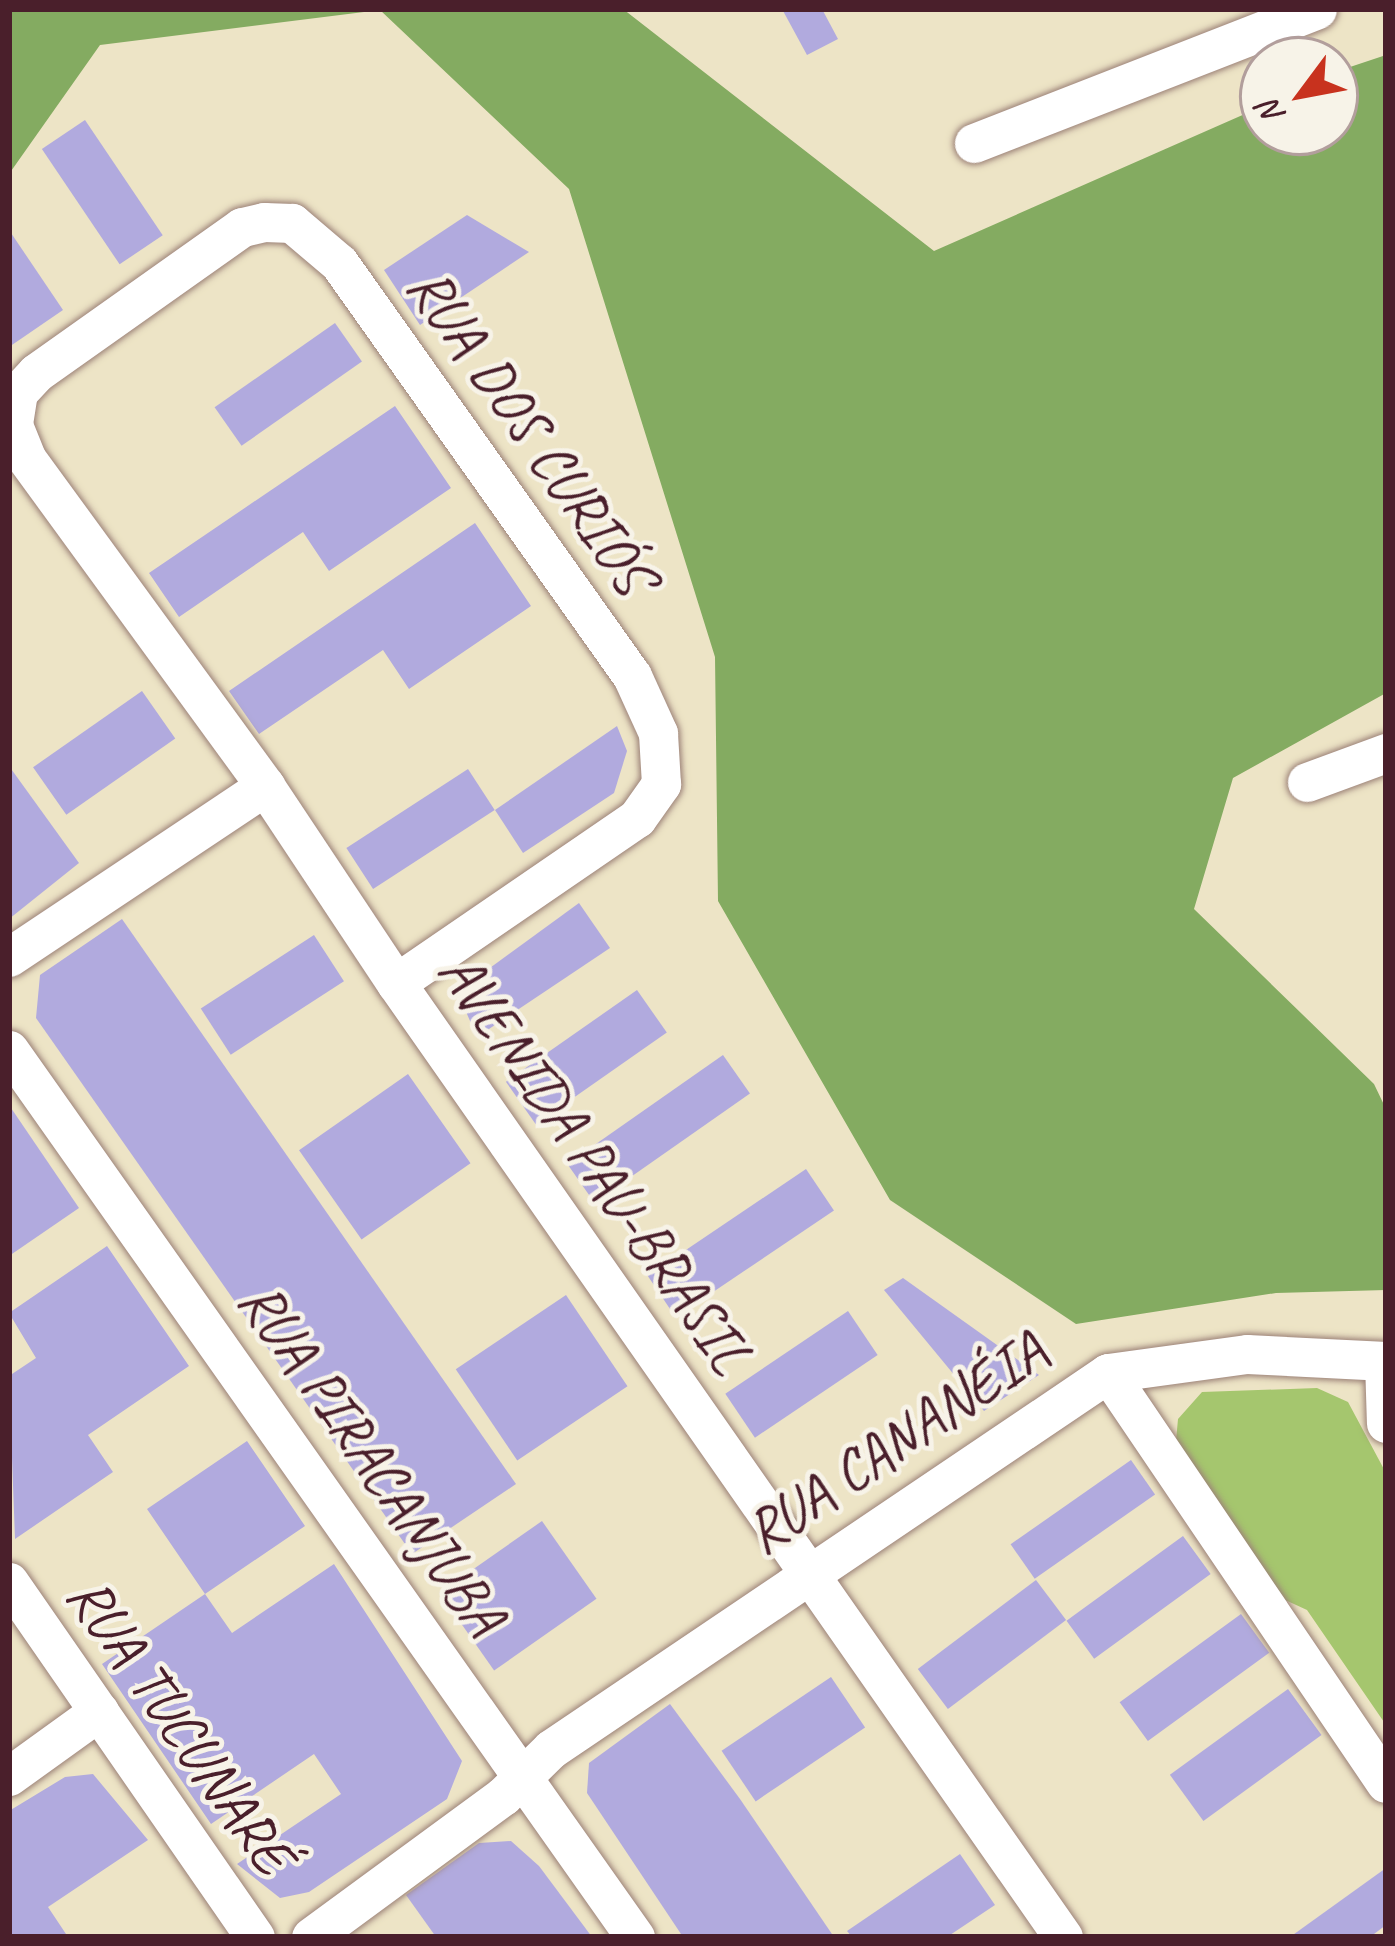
<!DOCTYPE html>
<html>
<head>
<meta charset="utf-8">
<style>
	body { margin:0 }
	#map { position:relative; width:1395px; height:1946px; overflow:hidden; background:#ede4c6; font-family:Caveat,sans-serif }
	div>[style] { position:absolute }
	.green>* { inset:0; background:#a5c66e }
	.forest>* { inset:0; background:#84ab61 }
	.building>* { inset:0; background:#b1aade; transform-origin:0 0 }
	.roads { filter:drop-shadow(0 0 3px #9c8278) drop-shadow(0 0 3px #9c8278) }
	.street>* { height:39px; margin:-19.5px; padding:0 19.5px; transform-origin:19.5px; border-radius:19.5px; background:#fff }
	span { translate:-50% -50%; white-space:nowrap; text-align:center; line-height:1.15; -webkit-text-stroke:10px #f7f3e8; paint-order:stroke }
	.street-label { font-size:60px; color:#4a1f2b }
	.frame { position:absolute; inset:0; border:12px solid #4a1f2b; pointer-events:none }
	.north { position:absolute; left:1239px; top:36px; width:120px; height:120px; box-sizing:border-box; background:#f7f3e8; border:3px solid #b29e9c; border-radius:50%; rotate:238deg; font-size:33px; font-weight:700; line-height:48px; text-align:center; color:#4a1f2b }
	.north::after { content:''; display:block; margin:auto; width:42px; height:54px; background:#c8321e; clip-path:polygon(50% 0,100% 100%,50% 72%,0 100%) }
</style>
</head>
<body>
<div id="map">
	<div class="green">
		<div style="clip-path:polygon(1317px 1388px,1348px 1402px,1386px 1473px,1386px 1725px,1307px 1610px,1283px 1599px,1176px 1441px,1178px 1419px,1202px 1392px)"></div>
	</div>
	<div class="forest">
		<div style="clip-path:polygon(9px 9px,623px 9px,934px 251px,1263px 106px,1263px 132px,1335px 132px,1335px 72px,1386px 55px,1386px 693px,1233px 778px,1194px 909px,1374px 1084px,1386px 1109px,1386px 1290px,1276px 1293px,1076px 1324px,890px 1200px,718px 901px,715px 657px,569px 189px,380px 10px,100px 45px,9px 174px)"></div>
	</div>
	<div class="building">
		<div style="clip-path:polygon(782px 9px,822px 9px,838px 39px,807px 55px)"></div>
		<div style="left:85px;top:120px;width:139px;height:52px;rotate:56deg"></div>
		<div style="clip-path:polygon(467px 215px,529px 252px,420px 325px,384px 270px)"></div>
		<div style="clip-path:polygon(9px 230px,63px 310px,9px 347px)"></div>
		<div style="left:335px;top:323px;width:47px;height:147px;rotate:55deg"></div>
		<div style="clip-path:polygon(395px 406px,451px 488px,329px 571px,303px 532px,179px 617px,149px 573px)"></div>
		<div style="clip-path:polygon(475px 523px,531px 606px,409px 689px,383px 650px,259px 734px,229px 691px)"></div>
		<div style="left:142px;top:691px;width:58px;height:133px;rotate:55deg"></div>
		<div style="clip-path:polygon(617px 726px,627px 751px,614px 793px,523px 853px,495px 810px)"></div>
		<div style="clip-path:polygon(9px 766px,79px 863px,9px 919px)"></div>
		<div style="left:468px;top:769px;width:49px;height:145px;rotate:57deg"></div>
		<div style="clip-path:polygon(579px 903px,610px 948px,477px 1037px,464px 1007px,468px 984px)"></div>
		<div style="clip-path:polygon(122px 919px,516px 1484px,412px 1554px,36px 1018px,40px 975px)"></div>
		<div style="left:314px;top:935px;width:55px;height:135px;rotate:57deg"></div>
		<div style="left:637px;top:990px;width:52px;height:160px;rotate:55deg"></div>
		<div style="left:723px;top:1055px;width:47px;height:190px;rotate:55deg"></div>
		<div style="left:408px;top:1074px;width:109px;height:133px;rotate:55deg"></div>
		<div style="clip-path:polygon(9px 1105px,79px 1208px,9px 1256px)"></div>
		<div style="left:806px;top:1169px;width:50px;height:191px;rotate:56deg"></div>
		<div style="clip-path:polygon(107px 1246px,189px 1366px,88px 1435px,113px 1472px,15px 1539px,9px 1376px,36px 1358px,9px 1313px)"></div>
		<div style="clip-path:polygon(903px 1278px,1039px 1375px,984px 1411px,884px 1290px)"></div>
		<div style="left:566px;top:1295px;width:110px;height:133px;rotate:56deg"></div>
		<div style="left:848px;top:1311px;width:53px;height:148px;rotate:56deg"></div>
		<div style="clip-path:polygon(247px 1441px,305px 1526px,205px 1594px,232px 1633px,334px 1564px,462px 1761px,447px 1799px,309px 1892px,280px 1898px,237px 1864px,341px 1794px,314px 1754px,211px 1824px,102px 1664px,205px 1594px,147px 1509px)"></div>
		<div style="left:1131px;top:1460px;width:42px;height:147px;rotate:55deg"></div>
		<div style="left:542px;top:1521px;width:95px;height:125px;rotate:55deg"></div>
		<div style="left:1183px;top:1536px;width:47px;height:144px;rotate:54deg"></div>
		<div style="left:1036px;top:1580px;width:50px;height:148px;rotate:53deg"></div>
		<div style="left:1241px;top:1614px;width:48px;height:150px;rotate:54deg"></div>
		<div style="left:831px;top:1677px;width:61px;height:132px;rotate:56deg"></div>
		<div style="left:1288px;top:1689px;width:57px;height:146px;rotate:54deg"></div>
		<div style="clip-path:polygon(670px 1704px,740px 1799px,834px 1937px,683px 1937px,587px 1793px,589px 1763px)"></div>
		<div style="clip-path:polygon(93px 1774px,148px 1840px,48px 1907px,68px 1937px,9px 1937px,9px 1811px,65px 1777px)"></div>
		<div style="clip-path:polygon(511px 1841px,539px 1866px,592px 1937px,436px 1937px,406px 1895px,479px 1843px)"></div>
		<div style="clip-path:polygon(960px 1854px,995px 1905px,947px 1937px,852px 1937px,847px 1931px)"></div>
		<div style="clip-path:polygon(1386px 1868px,1386px 1925px,1370px 1937px,1290px 1937px)"></div>
	</div>
	<div class="roads">
		<div class="street">
			<div style="left:974px;top:143px;width:368px;rotate:-21.3deg"></div>
			<div style="left:1307px;top:782px;width:84px;rotate:-20.2deg"></div>
			<div style="left:9px;top:957px;width:308px;rotate:-33.7deg"></div>
			<div style="left:396px;top:983px;width:292px;rotate:-34.4deg"></div>
			<div style="left:637px;top:818px;width:42px;rotate:-54.8deg"></div>
			<div style="left:661px;top:784px;width:51px;rotate:-93.4deg"></div>
			<div style="left:658px;top:733px;width:63px;rotate:-114.5deg"></div>
			<div style="left:632px;top:676px;width:506px;rotate:-125.35deg"></div>
			<div style="left:339px;top:263px;width:62px;rotate:-139.6deg"></div>
			<div style="left:292px;top:223px;width:28px;rotate:-178deg"></div>
			<div style="left:264px;top:222px;width:23px;rotate:167deg"></div>
			<div style="left:242px;top:227px;width:252px;rotate:144.7deg"></div>
			<div style="left:36px;top:373px;width:26px;rotate:133deg"></div>
			<div style="left:18px;top:392px;width:33px;rotate:99deg"></div>
			<div style="left:13px;top:425px;width:35px;rotate:68deg"></div>
			<div style="left:26px;top:458px;width:406px;rotate:53.9deg"></div>
			<div style="left:265px;top:786px;width:237px;rotate:56.4deg"></div>
			<div style="left:396px;top:983px;width:1164px;rotate:55.04deg"></div>
			<div style="left:9px;top:1050px;width:1086px;rotate:54.79deg"></div>
			<div style="left:1384px;top:1361px;width:62px;rotate:88.2deg"></div>
			<div style="left:1108px;top:1373px;width:495px;rotate:55.9deg"></div>
			<div style="left:9px;top:1582px;width:432px;rotate:55.3deg"></div>
			<div style="left:9px;top:1776px;width:111px;rotate:-35.8deg"></div>
			<div style="left:311px;top:1937px;width:238px;rotate:-36.3deg"></div>
			<div style="left:503px;top:1796px;width:67px;rotate:-44.4deg"></div>
			<div style="left:551px;top:1749px;width:672px;rotate:-34.02deg"></div>
			<div style="left:1108px;top:1373px;width:140px;rotate:-7.8deg"></div>
			<div style="left:1247px;top:1354px;width:139px;rotate:2.9deg"></div>
		</div>
	</div>
	<div class="street-label">
		<span style="left:531px;top:430px;rotate:55deg">RUA DOS CURIÓS</span>
		<span style="left:595px;top:1162px;rotate:55deg">AVENIDA PAU-BRASIL</span>
		<span style="left:895px;top:1442px;rotate:-34deg">RUA CANANÉIA</span>
		<span style="left:372px;top:1458px;rotate:55deg">RUA PIRACANJUBA</span>
		<span style="left:181px;top:1725px;rotate:55deg">RUA TUCUNARÉ</span>
	</div>
	<div class="frame"></div>
	<div class="north">N</div>
</div>
</body>
</html>
